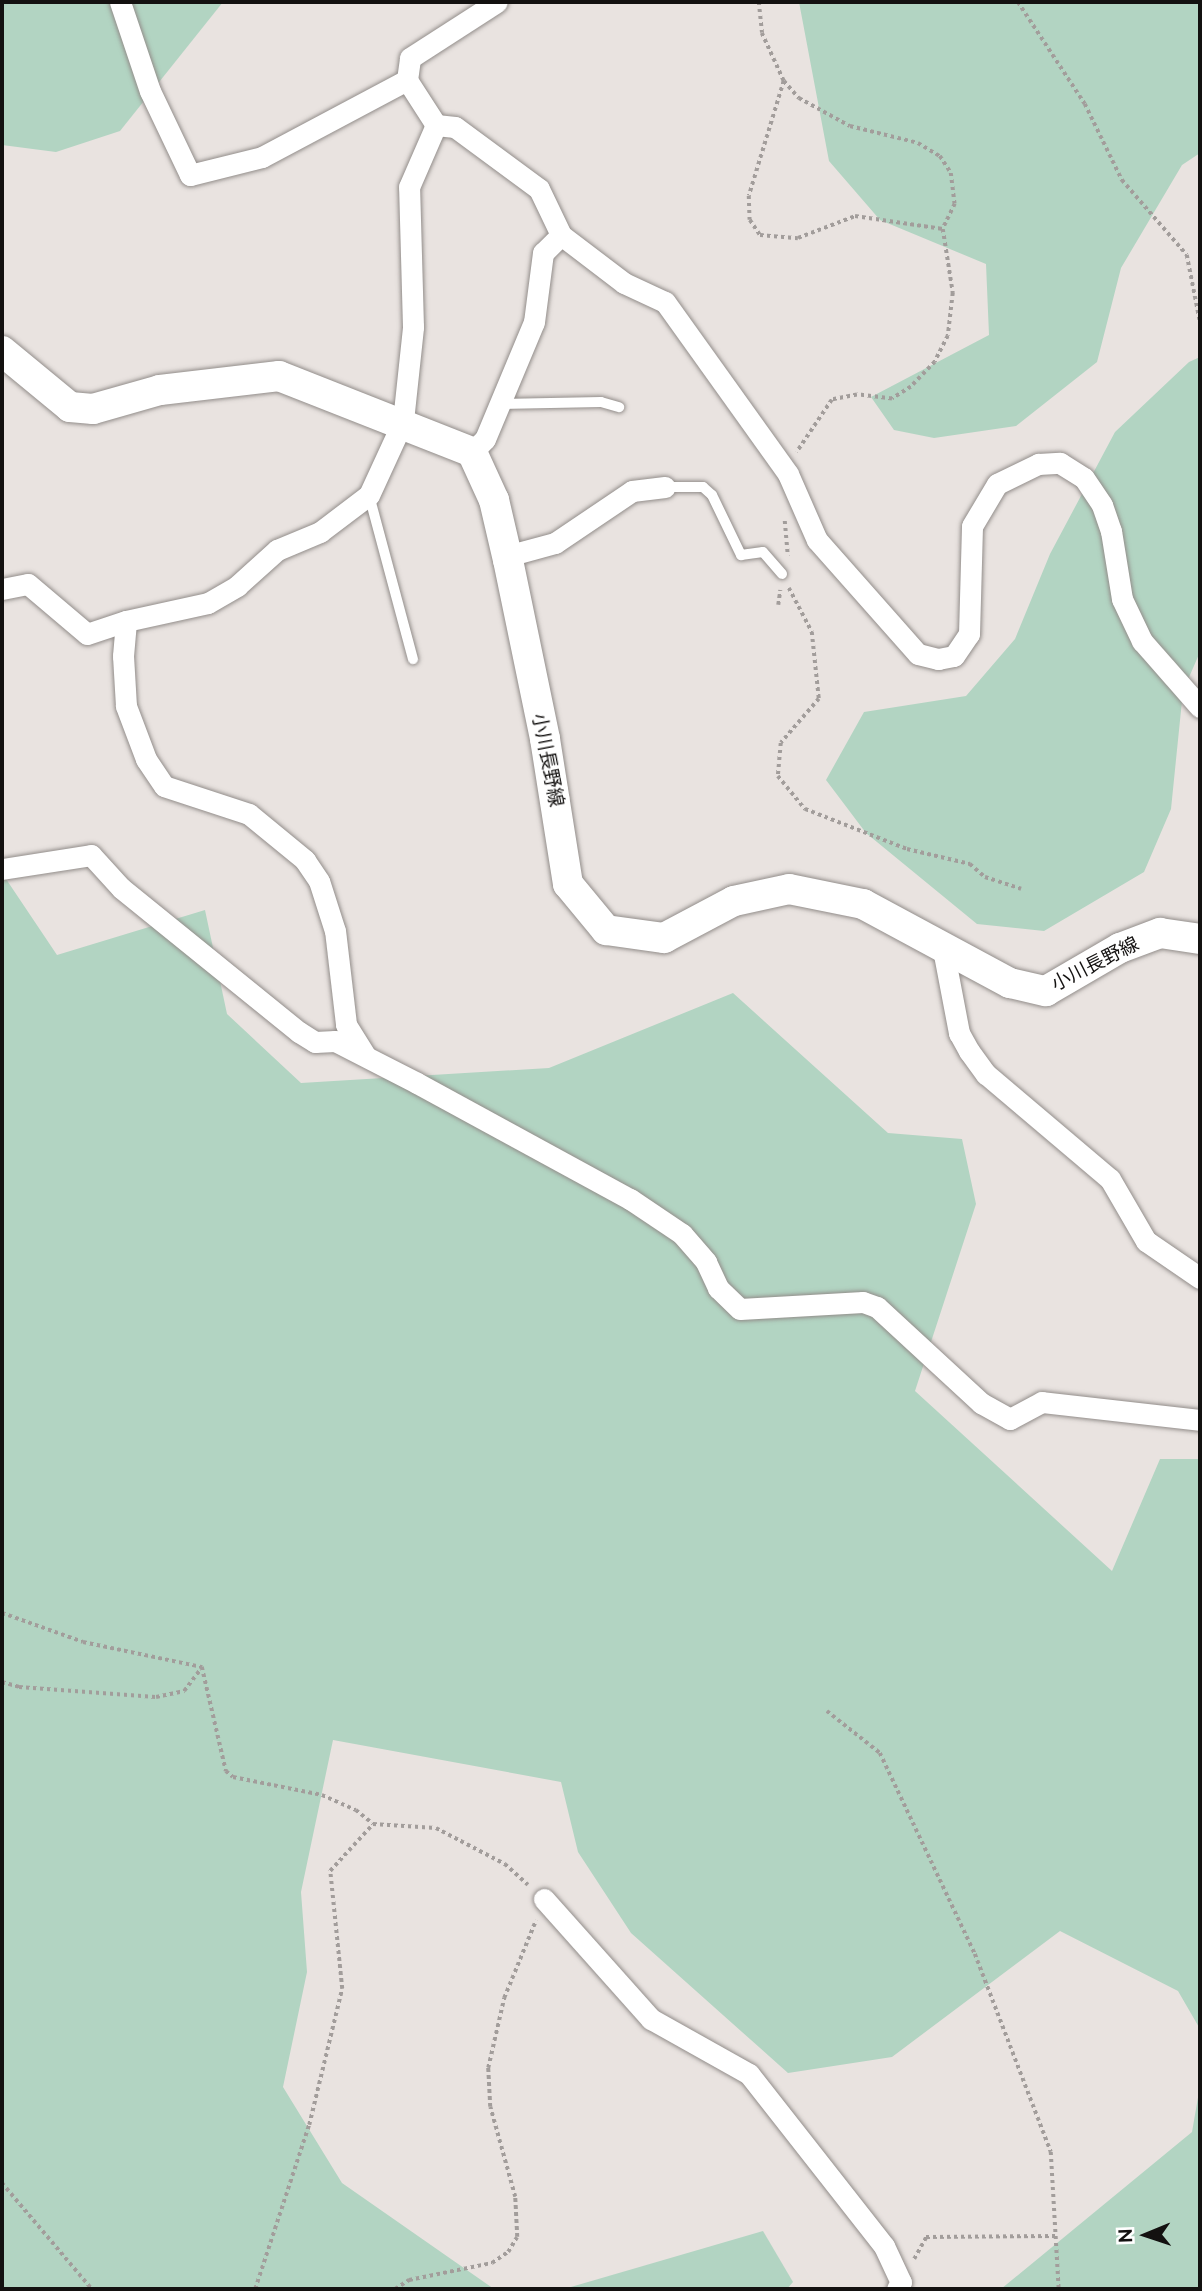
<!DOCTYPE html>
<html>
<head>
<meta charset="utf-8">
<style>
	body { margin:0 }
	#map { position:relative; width:1202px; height:2291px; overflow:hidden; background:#e9e3e0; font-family:Raleway,"Noto Sans JP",sans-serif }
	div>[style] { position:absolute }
	.green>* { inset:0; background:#b2d4c2 }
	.path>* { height:3.5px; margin-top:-1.75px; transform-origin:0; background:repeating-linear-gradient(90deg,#a29d9b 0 3.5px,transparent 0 7px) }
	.roads { filter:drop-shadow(0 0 2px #928d8a) drop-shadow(0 0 2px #928d8a) }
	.service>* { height:10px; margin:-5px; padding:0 5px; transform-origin:5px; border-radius:5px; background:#fff }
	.minor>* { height:21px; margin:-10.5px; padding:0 10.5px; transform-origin:10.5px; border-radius:10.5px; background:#fff }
	.secondary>* { height:30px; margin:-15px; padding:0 15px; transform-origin:15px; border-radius:15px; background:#fff }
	span { translate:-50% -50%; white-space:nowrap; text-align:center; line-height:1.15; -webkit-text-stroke:7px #fff; paint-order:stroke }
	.street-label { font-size:19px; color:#131110 }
	.frame { position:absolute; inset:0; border:4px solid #131110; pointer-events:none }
	.north { position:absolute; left:1111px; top:2200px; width:70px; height:70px; -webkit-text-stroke:5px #fff; paint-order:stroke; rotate:268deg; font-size:19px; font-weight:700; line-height:28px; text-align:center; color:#131110 }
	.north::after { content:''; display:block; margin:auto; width:24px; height:32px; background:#131110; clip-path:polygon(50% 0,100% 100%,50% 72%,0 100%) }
</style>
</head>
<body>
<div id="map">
	<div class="green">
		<div style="clip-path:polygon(2px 2px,223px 2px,120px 131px,56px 152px,2px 145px)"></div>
		<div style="clip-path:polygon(799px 2px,1200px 2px,1200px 153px,1182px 165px,1121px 268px,1097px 362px,1016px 426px,934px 438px,894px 430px,871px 397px,989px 335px,986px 264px,880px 220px,829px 161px)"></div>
		<div style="clip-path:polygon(1200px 357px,1200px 652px,1183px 691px,1171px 809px,1144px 872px,1044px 931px,977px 924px,866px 833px,826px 780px,864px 712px,966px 696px,1015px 639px,1050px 554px,1115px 432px,1189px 362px)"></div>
		<div style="clip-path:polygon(2px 873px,57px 955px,205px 910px,227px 1014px,301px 1083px,549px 1068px,733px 993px,888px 1133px,962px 1139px,976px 1204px,915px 1391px,1112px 1571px,1160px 1459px,1200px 1459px,1200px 2029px,1178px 1991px,1060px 1931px,892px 2057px,788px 2073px,631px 1933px,578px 1852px,561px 1782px,333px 1740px,301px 1892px,307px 1972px,283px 2087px,342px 2183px,494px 2289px,2px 2289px)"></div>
		<div style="clip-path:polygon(1200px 2086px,1200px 2289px,1001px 2289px,1192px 2132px)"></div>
		<div style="clip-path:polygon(763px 2231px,793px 2282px,787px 2289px,564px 2289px)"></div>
	</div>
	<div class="path">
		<div style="left:759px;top:2px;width:31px;rotate:84deg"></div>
		<div style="left:762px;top:33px;width:53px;rotate:65.4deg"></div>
		<div style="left:784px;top:81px;width:23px;rotate:49deg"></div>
		<div style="left:799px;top:98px;width:58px;rotate:28.8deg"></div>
		<div style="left:850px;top:126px;width:70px;rotate:14deg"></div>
		<div style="left:918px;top:143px;width:26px;rotate:31deg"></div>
		<div style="left:940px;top:156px;width:20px;rotate:57deg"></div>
		<div style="left:951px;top:173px;width:31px;rotate:83deg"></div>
		<div style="left:955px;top:204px;width:28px;rotate:116deg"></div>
		<div style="left:1018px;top:2px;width:122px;rotate:56.7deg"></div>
		<div style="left:1085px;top:104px;width:85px;rotate:64deg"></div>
		<div style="left:1122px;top:180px;width:99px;rotate:49.1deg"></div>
		<div style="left:1187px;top:255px;width:67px;rotate:78.9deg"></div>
		<div style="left:784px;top:81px;width:120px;rotate:106.9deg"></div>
		<div style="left:749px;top:196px;width:24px;rotate:88deg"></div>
		<div style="left:750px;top:220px;width:18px;rotate:56deg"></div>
		<div style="left:760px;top:235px;width:38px;rotate:5deg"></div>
		<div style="left:798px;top:238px;width:61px;rotate:-21.1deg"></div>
		<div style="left:855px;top:216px;width:89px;rotate:8.4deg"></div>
		<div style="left:943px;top:229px;width:65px;rotate:81.1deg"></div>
		<div style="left:953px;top:293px;width:43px;rotate:96.6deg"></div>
		<div style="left:948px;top:336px;width:29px;rotate:117deg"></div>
		<div style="left:935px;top:362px;width:35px;rotate:134deg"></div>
		<div style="left:911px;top:387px;width:22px;rotate:148deg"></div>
		<div style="left:892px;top:399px;width:35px;rotate:-173deg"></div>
		<div style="left:857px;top:395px;width:25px;rotate:169deg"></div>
		<div style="left:832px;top:400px;width:63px;rotate:123.9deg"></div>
		<div style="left:785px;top:521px;width:35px;rotate:85deg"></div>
		<div style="left:789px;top:588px;width:50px;rotate:62.4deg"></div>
		<div style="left:812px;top:632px;width:67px;rotate:84deg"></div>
		<div style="left:819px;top:699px;width:58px;rotate:130.8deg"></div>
		<div style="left:781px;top:743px;width:33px;rotate:95deg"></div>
		<div style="left:778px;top:776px;width:43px;rotate:50.7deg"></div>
		<div style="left:805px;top:809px;width:110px;rotate:21.4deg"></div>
		<div style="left:907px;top:849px;width:65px;rotate:13.4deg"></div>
		<div style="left:970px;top:864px;width:20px;rotate:41deg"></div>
		<div style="left:985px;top:877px;width:38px;rotate:18deg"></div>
		<div style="left:778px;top:605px;width:15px;rotate:-82deg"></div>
		<div style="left:2px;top:1613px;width:86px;rotate:19.7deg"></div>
		<div style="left:83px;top:1642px;width:122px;rotate:11.9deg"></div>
		<div style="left:202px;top:1667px;width:107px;rotate:77deg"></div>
		<div style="left:226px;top:1771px;width:9px;rotate:41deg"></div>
		<div style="left:233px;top:1777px;width:91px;rotate:11.4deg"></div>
		<div style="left:322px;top:1795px;width:37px;rotate:24deg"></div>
		<div style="left:356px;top:1810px;width:22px;rotate:39deg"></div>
		<div style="left:373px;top:1824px;width:63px;rotate:3.6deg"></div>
		<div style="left:436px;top:1828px;width:78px;rotate:27.6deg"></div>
		<div style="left:505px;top:1864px;width:31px;rotate:42deg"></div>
		<div style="left:2px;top:1682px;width:18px;rotate:16deg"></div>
		<div style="left:19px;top:1687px;width:137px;rotate:4.2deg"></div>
		<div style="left:156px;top:1697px;width:29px;rotate:-12deg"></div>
		<div style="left:184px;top:1691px;width:30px;rotate:-53deg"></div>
		<div style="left:827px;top:1711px;width:68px;rotate:38.4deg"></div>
		<div style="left:880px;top:1753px;width:222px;rotate:64.7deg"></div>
		<div style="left:975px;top:1954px;width:212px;rotate:69deg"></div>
		<div style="left:1051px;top:2152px;width:137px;rotate:86.7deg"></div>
		<div style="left:2px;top:2183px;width:139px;rotate:49.7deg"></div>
		<div style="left:914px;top:2259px;width:25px;rotate:-61deg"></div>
		<div style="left:926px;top:2237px;width:131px;rotate:-0.4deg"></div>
		<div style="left:255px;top:2289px;width:173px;rotate:-71.8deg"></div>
		<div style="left:309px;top:2125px;width:140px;rotate:-76.4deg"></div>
		<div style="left:342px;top:1989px;width:119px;rotate:-95.8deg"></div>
		<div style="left:330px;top:1871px;width:64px;rotate:-47.5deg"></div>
		<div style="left:395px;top:2289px;width:17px;rotate:-33deg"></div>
		<div style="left:409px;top:2280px;width:85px;rotate:-11.6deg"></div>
		<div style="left:492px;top:2263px;width:19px;rotate:-35deg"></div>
		<div style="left:508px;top:2252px;width:17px;rotate:-59deg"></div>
		<div style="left:517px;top:2237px;width:40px;rotate:-92.9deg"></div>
		<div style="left:515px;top:2197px;width:93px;rotate:-105.5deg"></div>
		<div style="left:490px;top:2107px;width:39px;rotate:-93deg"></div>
		<div style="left:488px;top:2068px;width:72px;rotate:-77.1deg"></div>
		<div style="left:504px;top:1998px;width:84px;rotate:-67.7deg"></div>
	</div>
	<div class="roads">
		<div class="service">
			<div style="left:500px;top:404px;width:101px;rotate:-1.1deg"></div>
			<div style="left:601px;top:402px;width:19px;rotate:16deg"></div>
			<div style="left:665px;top:487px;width:38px"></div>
			<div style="left:703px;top:487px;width:12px;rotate:42deg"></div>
			<div style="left:712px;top:495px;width:67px;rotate:64.2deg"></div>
			<div style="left:741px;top:555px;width:22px;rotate:-8deg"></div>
			<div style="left:763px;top:552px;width:29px;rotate:49deg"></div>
			<div style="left:369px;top:495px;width:170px;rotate:75deg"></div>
		</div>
		<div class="minor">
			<div style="left:120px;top:2px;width:94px;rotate:71.4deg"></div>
			<div style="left:150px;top:91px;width:93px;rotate:64.5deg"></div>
			<div style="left:190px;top:175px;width:74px;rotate:-14deg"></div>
			<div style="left:262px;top:157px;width:164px;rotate:-28deg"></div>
			<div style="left:436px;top:125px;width:19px;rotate:6deg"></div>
			<div style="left:455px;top:127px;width:104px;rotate:36.4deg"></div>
			<div style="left:539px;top:189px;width:51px;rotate:64.4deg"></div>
			<div style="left:561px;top:235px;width:79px;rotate:37.3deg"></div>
			<div style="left:624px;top:283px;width:45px;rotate:24.9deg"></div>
			<div style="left:665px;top:302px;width:211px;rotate:54.4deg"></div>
			<div style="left:788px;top:474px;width:72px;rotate:66.3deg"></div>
			<div style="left:817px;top:540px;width:152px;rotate:48.5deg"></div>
			<div style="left:918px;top:654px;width:21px;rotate:14deg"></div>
			<div style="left:938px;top:659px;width:16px;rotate:-11deg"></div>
			<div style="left:954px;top:656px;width:27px;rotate:-56deg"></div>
			<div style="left:969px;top:634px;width:108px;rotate:-88.4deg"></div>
			<div style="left:972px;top:526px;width:49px;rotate:-59.2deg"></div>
			<div style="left:997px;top:484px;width:46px;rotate:-26deg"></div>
			<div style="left:1038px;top:464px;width:22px;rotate:-3deg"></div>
			<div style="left:1060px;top:463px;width:28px;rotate:32deg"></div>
			<div style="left:1084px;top:478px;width:32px;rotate:56deg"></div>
			<div style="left:1102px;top:505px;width:28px;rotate:71deg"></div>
			<div style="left:1111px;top:531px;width:69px;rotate:80.8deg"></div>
			<div style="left:1122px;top:599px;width:47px;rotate:64.5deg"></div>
			<div style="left:1142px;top:641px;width:88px;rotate:48.7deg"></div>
			<div style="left:472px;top:452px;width:18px;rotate:-45deg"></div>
			<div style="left:485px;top:439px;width:127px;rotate:-67.3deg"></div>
			<div style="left:534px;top:322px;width:70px;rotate:-82.6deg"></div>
			<div style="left:543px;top:253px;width:25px;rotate:-45deg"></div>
			<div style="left:507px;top:556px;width:50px;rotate:-15.2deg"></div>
			<div style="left:555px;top:543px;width:93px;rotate:-34deg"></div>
			<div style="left:632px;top:491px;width:33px;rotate:-7deg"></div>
			<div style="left:2px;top:589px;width:26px;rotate:-11deg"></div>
			<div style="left:28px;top:584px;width:77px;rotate:40.3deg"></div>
			<div style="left:87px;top:634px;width:41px;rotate:-18.4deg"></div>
			<div style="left:2px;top:869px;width:90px;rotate:-8.9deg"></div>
			<div style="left:91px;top:855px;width:45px;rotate:47.7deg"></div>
			<div style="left:121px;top:888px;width:229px;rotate:39deg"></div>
			<div style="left:299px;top:1032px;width:19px;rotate:32deg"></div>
			<div style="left:315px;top:1042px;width:20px;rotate:-3deg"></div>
			<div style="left:335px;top:1041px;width:92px;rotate:27.1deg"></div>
			<div style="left:417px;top:1083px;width:243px;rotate:28.6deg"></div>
			<div style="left:630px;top:1199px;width:63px;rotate:33.9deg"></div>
			<div style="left:682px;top:1234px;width:37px;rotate:49deg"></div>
			<div style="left:706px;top:1262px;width:29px;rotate:65deg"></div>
			<div style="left:718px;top:1288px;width:30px;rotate:44deg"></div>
			<div style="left:740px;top:1309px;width:123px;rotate:-3.3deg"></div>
			<div style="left:863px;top:1302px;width:15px;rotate:20deg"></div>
			<div style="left:877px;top:1307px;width:142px;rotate:42.7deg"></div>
			<div style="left:981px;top:1403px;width:33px;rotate:29deg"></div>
			<div style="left:1010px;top:1419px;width:36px;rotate:-28deg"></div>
			<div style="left:1042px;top:1402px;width:159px;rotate:6.5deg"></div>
			<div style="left:943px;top:949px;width:86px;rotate:79.2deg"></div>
			<div style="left:959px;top:1033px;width:21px;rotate:61deg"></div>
			<div style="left:969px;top:1051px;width:29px;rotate:54deg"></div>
			<div style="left:986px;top:1074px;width:162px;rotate:40.3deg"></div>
			<div style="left:1110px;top:1179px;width:72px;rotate:59.9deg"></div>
			<div style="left:1146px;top:1241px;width:65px;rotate:34.4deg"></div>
			<div style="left:365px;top:1055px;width:36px;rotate:-122deg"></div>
			<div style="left:346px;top:1024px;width:94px;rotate:-96.7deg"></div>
			<div style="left:335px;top:931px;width:52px;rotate:-107.7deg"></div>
			<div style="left:319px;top:881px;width:25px;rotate:-124deg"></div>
			<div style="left:305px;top:860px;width:72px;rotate:-140.6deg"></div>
			<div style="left:249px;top:814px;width:89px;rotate:-161.8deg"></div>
			<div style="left:164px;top:786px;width:32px;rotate:-124deg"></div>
			<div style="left:146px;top:759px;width:57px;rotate:-110.7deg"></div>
			<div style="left:126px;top:706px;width:50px;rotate:-93.4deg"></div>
			<div style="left:123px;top:656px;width:35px;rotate:-85deg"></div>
			<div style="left:126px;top:621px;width:84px;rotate:-12.4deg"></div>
			<div style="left:208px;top:603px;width:34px;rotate:-30deg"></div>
			<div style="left:237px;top:586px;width:54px;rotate:-42deg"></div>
			<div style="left:277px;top:550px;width:47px;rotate:-22.7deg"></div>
			<div style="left:320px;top:532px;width:61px;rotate:-37.1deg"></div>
			<div style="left:369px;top:495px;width:81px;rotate:-65.3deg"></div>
			<div style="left:403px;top:421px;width:95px;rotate:-83.9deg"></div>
			<div style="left:413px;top:327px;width:140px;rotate:-91.6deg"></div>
			<div style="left:409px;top:187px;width:68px;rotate:-66.5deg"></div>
			<div style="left:436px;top:125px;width:54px;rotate:-122.8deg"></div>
			<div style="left:407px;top:80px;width:22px;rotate:-82deg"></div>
			<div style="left:410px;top:58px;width:103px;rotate:-32.8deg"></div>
			<div style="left:544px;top:1899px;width:161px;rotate:48.3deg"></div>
			<div style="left:651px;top:2019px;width:112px;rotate:29.3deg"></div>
			<div style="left:749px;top:2074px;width:219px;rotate:51.9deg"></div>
			<div style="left:884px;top:2246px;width:40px;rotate:65deg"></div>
			<div style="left:901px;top:2282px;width:8px;rotate:120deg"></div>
		</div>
		<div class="secondary">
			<div style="left:2px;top:351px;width:88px;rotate:39.5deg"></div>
			<div style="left:70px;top:407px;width:23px;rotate:5deg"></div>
			<div style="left:93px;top:409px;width:70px;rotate:-15.8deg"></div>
			<div style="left:160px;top:390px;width:120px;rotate:-6.7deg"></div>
			<div style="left:279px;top:376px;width:207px;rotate:21.5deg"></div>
			<div style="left:472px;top:452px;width:53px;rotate:65.4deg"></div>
			<div style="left:494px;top:500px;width:62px;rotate:76.9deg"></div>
			<div style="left:508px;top:560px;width:183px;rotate:78.3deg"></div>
			<div style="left:545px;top:739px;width:147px;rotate:81deg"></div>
			<div style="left:568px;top:884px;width:60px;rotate:50.4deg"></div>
			<div style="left:606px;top:930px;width:59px;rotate:7.9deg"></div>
			<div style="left:664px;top:938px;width:79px;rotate:-27.9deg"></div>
			<div style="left:734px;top:901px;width:56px;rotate:-12.3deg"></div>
			<div style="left:789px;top:889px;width:76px;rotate:11.5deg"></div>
			<div style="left:863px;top:904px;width:167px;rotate:28.3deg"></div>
			<div style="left:1010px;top:983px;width:37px;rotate:13deg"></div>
			<div style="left:1046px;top:991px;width:86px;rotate:-30.2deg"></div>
			<div style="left:1120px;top:948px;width:43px;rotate:-20.6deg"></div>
			<div style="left:1160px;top:933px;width:40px;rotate:8.5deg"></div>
		</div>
	</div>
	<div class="street-label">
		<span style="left:548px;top:760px;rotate:79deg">小川長野線</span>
		<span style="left:1095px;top:964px;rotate:-27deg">小川長野線</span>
	</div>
	<div class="frame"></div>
	<div class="north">N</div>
</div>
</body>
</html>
